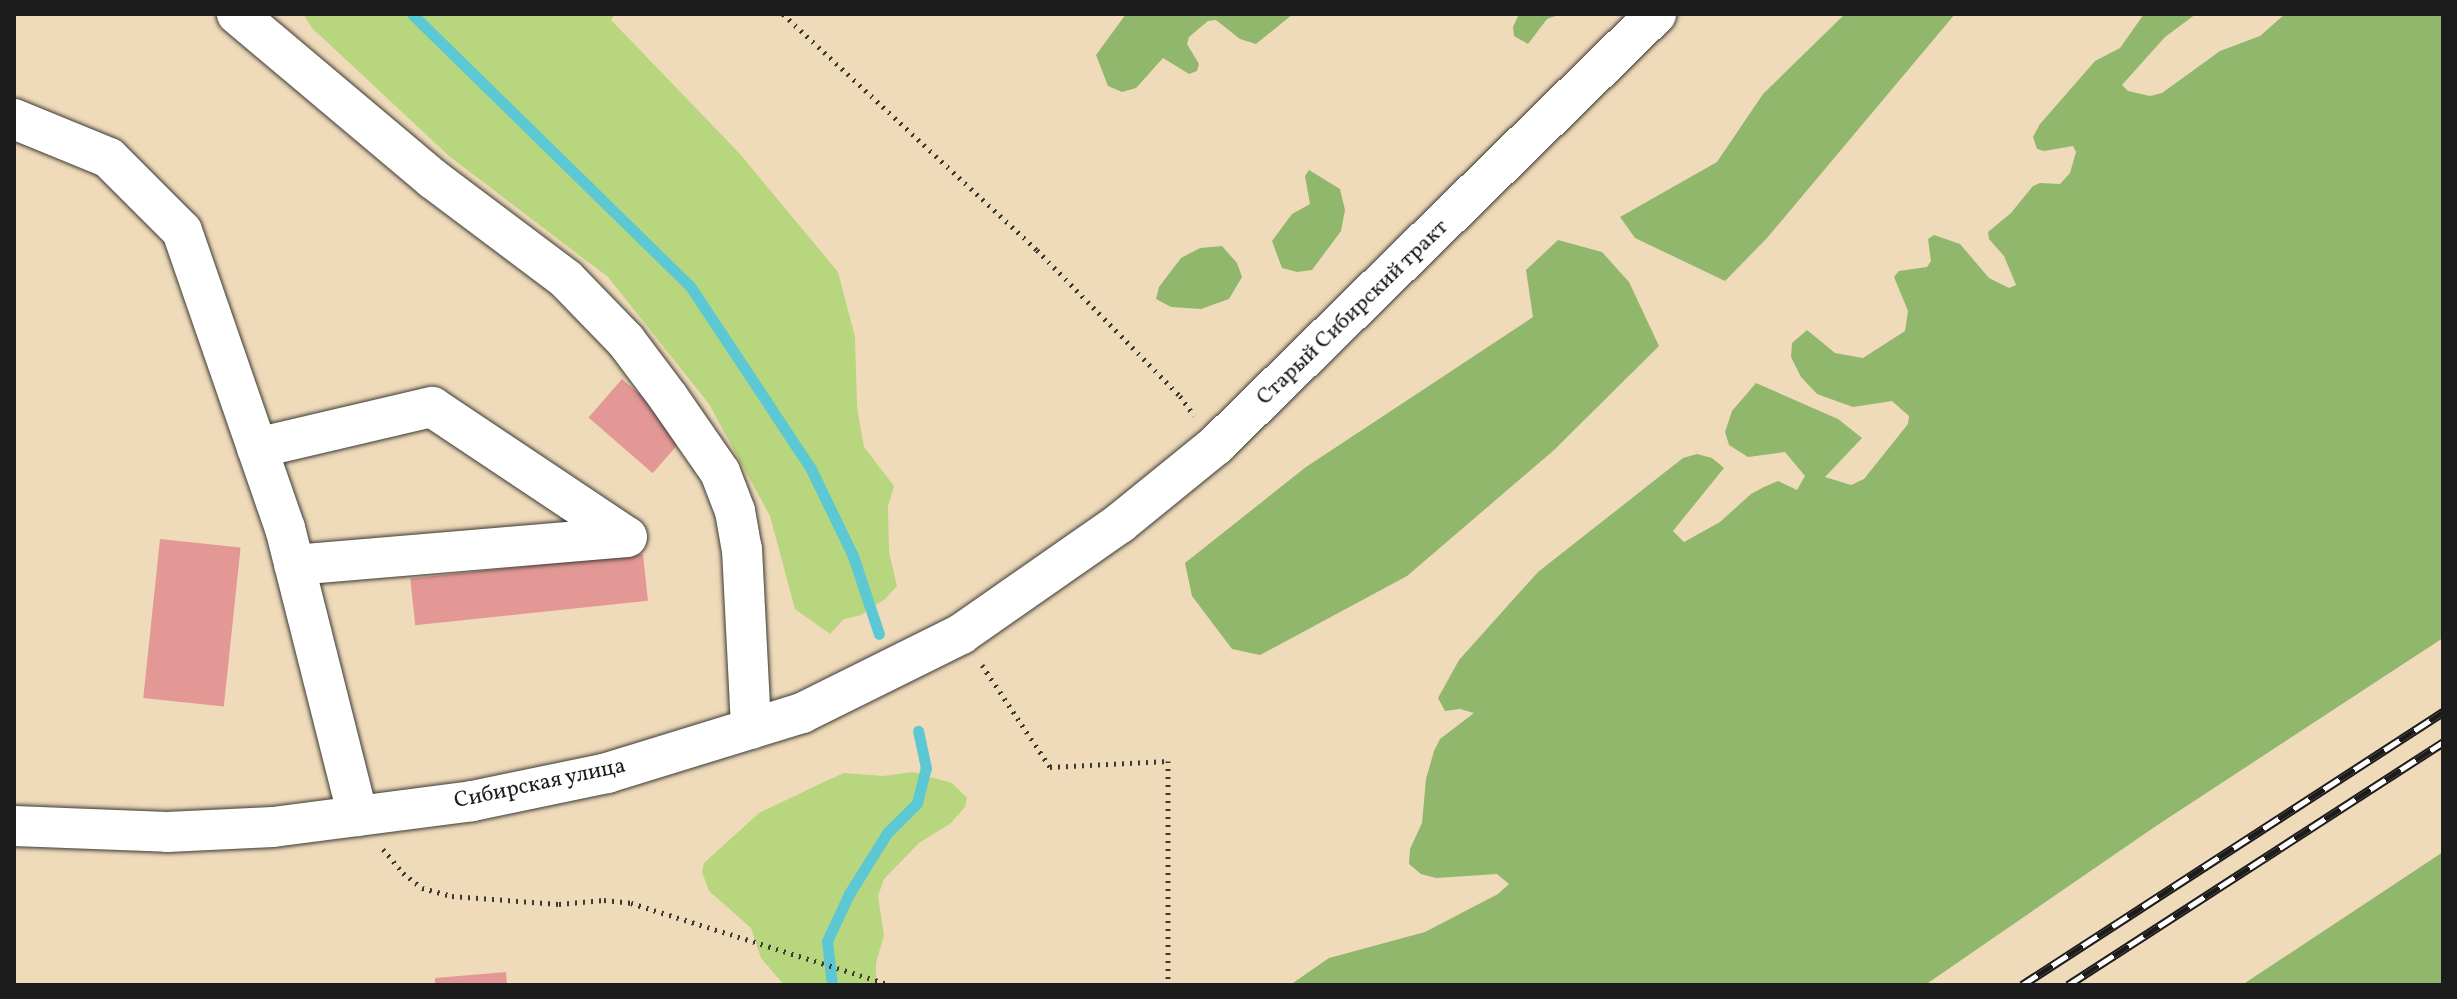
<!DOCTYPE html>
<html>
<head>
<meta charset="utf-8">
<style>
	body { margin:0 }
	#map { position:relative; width:2457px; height:999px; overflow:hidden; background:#efdbba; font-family:Vollkorn,serif }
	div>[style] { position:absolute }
	.green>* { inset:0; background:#b7d67d }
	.forest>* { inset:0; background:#91b76c }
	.stream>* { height:11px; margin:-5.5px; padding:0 5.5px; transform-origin:5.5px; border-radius:5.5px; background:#5cc8d3 }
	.building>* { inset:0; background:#e39896; transform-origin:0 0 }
	.path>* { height:5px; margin-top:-2.5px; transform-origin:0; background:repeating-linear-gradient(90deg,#3c3934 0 2px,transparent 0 8px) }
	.roads { filter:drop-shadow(0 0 2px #3c3934) drop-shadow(0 0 2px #3c3934) }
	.minor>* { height:40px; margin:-20px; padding:0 20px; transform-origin:20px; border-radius:20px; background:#fff }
	.rail>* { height:9px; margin-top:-4.5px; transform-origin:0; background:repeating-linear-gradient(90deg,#fff 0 18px,#1c1c1c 0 36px); box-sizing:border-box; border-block:2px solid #1c1c1c }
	span { translate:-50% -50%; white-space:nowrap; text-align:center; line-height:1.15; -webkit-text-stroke:6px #fff; paint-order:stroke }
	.street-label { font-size:22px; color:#1c1c1c }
	.frame { position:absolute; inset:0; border:16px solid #1c1c1c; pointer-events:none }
</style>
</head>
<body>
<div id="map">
	<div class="green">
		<div style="clip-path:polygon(303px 14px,615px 14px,611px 20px,740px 154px,838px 272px,855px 337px,857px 407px,864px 447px,894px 486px,888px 506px,889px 552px,897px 586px,885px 599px,861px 615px,844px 619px,830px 634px,795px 609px,770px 516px,709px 404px,608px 277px,449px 156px,312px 28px)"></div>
		<div style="clip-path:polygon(913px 772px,952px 783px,967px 798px,965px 807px,951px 823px,919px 843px,884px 879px,878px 896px,884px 935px,876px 963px,876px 985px,784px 985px,761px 958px,751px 928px,709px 891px,702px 872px,704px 863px,759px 813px,824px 782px,844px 773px,883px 776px)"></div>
	</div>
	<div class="forest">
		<div style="clip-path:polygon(1126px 14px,1293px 14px,1256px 44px,1240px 39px,1216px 20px,1208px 21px,1189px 37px,1187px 44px,1199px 64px,1197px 71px,1189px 74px,1163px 58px,1136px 88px,1122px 92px,1108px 86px,1096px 55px)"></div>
		<div style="clip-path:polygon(1519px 14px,1561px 14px,1547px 19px,1528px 44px,1514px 36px,1513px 27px)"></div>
		<div style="clip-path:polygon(1845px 14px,1955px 14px,1767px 238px,1725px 281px,1635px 238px,1620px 217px,1717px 162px,1763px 94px)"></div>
		<div style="clip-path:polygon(2144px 14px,2196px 14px,2165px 37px,2122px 85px,2128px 91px,2150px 96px,2162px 93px,2220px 51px,2260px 36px,2285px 14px,2443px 14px,2443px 638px,2156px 826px,1925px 985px,1290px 985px,1329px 958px,1425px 932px,1498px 894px,1509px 884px,1497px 874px,1436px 878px,1421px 874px,1409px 864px,1410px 849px,1422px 823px,1426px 779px,1434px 751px,1440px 739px,1474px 713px,1460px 709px,1445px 711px,1438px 698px,1459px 660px,1538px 572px,1683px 458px,1697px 454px,1712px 458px,1724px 468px,1673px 531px,1684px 542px,1720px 522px,1751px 494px,1764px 487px,1778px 481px,1797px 490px,1805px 476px,1785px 452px,1748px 457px,1729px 445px,1725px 432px,1732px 411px,1756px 383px,1838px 419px,1862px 438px,1825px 477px,1851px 485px,1864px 479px,1908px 424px,1909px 416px,1892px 401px,1853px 407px,1817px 394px,1801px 377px,1791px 357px,1792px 343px,1807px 330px,1835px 353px,1863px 358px,1905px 331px,1908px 311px,1894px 277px,1899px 271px,1927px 267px,1931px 261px,1928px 239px,1934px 235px,1960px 244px,1989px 278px,2009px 288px,2016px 285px,2004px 256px,1989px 239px,1988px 232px,2011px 213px,2033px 186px,2040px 183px,2060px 184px,2070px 173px,2076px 152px,2073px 146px,2044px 151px,2037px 149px,2033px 137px,2040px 124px,2095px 61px,2120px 48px)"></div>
		<div style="clip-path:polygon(1309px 170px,1340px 189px,1345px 210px,1341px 231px,1312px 270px,1297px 272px,1282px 268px,1272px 241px,1292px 214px,1310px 204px,1305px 176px)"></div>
		<div style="clip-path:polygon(1558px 240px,1602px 252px,1629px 282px,1659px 346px,1553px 451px,1407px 576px,1260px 655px,1232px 649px,1192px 596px,1185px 563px,1306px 467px,1533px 317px,1526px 270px)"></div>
		<div style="clip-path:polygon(1222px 246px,1237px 263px,1242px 277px,1229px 299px,1201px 309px,1171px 307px,1156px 299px,1159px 287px,1181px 258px,1200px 248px)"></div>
		<div style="clip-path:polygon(2443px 852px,2443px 985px,2242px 985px)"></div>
	</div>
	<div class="stream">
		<div style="left:412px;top:14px;width:389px;rotate:44.4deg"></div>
		<div style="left:690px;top:286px;width:217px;rotate:56.5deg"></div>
		<div style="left:810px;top:467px;width:99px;rotate:64.2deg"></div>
		<div style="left:853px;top:556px;width:82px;rotate:71.6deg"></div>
		<div style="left:832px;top:985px;width:44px;rotate:-96.5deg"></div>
		<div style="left:827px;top:941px;width:52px;rotate:-64.9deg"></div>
		<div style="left:849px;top:894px;width:72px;rotate:-58.1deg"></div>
		<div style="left:887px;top:833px;width:42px;rotate:-45deg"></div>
		<div style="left:917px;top:803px;width:36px;rotate:-76deg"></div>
		<div style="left:926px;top:768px;width:38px;rotate:-102deg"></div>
	</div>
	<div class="building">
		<div style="left:622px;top:379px;width:85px;height:51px;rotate:41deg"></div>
		<div style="left:160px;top:539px;width:81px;height:160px;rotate:6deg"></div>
		<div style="left:643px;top:554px;width:47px;height:234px;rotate:84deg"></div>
		<div style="clip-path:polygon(506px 972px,507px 985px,435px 985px,435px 978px)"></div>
	</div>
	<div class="path">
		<div style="left:783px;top:14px;width:347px;rotate:42.9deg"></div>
		<div style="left:1037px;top:250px;width:204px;rotate:45.6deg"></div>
		<div style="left:1180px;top:396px;width:24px;rotate:54deg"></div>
		<div style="left:982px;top:665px;width:123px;rotate:56.3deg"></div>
		<div style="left:1050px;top:767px;width:118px;rotate:-2.9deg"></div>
		<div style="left:1168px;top:761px;width:224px;rotate:90deg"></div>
		<div style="left:383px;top:849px;width:31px;rotate:50deg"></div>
		<div style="left:403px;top:873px;width:24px;rotate:38deg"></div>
		<div style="left:422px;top:888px;width:31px;rotate:15deg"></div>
		<div style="left:452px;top:896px;width:107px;rotate:4.3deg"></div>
		<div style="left:559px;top:904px;width:45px;rotate:-5.1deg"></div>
		<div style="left:604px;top:900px;width:27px;rotate:6deg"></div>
		<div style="left:631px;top:903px;width:273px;rotate:17.5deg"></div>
	</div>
	<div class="roads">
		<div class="minor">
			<div style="left:237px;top:14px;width:256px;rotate:40.1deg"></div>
			<div style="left:433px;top:179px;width:166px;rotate:36.9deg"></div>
			<div style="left:566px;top:279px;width:86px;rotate:45.9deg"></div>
			<div style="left:626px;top:341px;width:70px;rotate:53.1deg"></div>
			<div style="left:668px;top:397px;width:91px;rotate:55.3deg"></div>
			<div style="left:720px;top:472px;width:42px;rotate:69deg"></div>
			<div style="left:735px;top:511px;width:39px;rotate:80deg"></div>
			<div style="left:742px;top:549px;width:180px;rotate:87.1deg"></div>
			<div style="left:14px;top:119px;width:103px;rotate:22.3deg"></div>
			<div style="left:109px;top:158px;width:103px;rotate:45deg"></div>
			<div style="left:182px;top:231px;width:314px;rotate:70.9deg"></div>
			<div style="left:285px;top:528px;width:297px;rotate:75.8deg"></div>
			<div style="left:257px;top:448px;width:180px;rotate:-13.2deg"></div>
			<div style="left:432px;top:407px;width:234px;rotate:33.7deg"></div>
			<div style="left:627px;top:537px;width:334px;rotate:175.2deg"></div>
			<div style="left:14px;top:826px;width:153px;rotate:2.2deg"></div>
			<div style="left:167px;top:832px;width:106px;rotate:-2.7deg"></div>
			<div style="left:273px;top:827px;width:201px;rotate:-7.4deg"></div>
			<div style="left:472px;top:801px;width:138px;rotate:-11.7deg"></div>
			<div style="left:607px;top:773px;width:204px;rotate:-17.1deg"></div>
			<div style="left:802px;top:713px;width:178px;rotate:-26.4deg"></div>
			<div style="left:961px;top:634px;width:194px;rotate:-34.9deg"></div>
			<div style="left:1120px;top:523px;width:124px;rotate:-39.1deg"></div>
			<div style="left:1216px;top:445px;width:616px;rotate:-44.41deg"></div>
		</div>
	</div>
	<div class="rail">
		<div style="left:2022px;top:985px;width:502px;rotate:-32.96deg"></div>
		<div style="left:2068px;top:985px;width:447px;rotate:-32.9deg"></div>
	</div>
	<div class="street-label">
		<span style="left:1353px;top:313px;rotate:-44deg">Старый Сибирский тракт</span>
		<span style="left:540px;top:784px;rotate:-12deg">Сибирская улица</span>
	</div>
	<div class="frame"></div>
</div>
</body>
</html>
